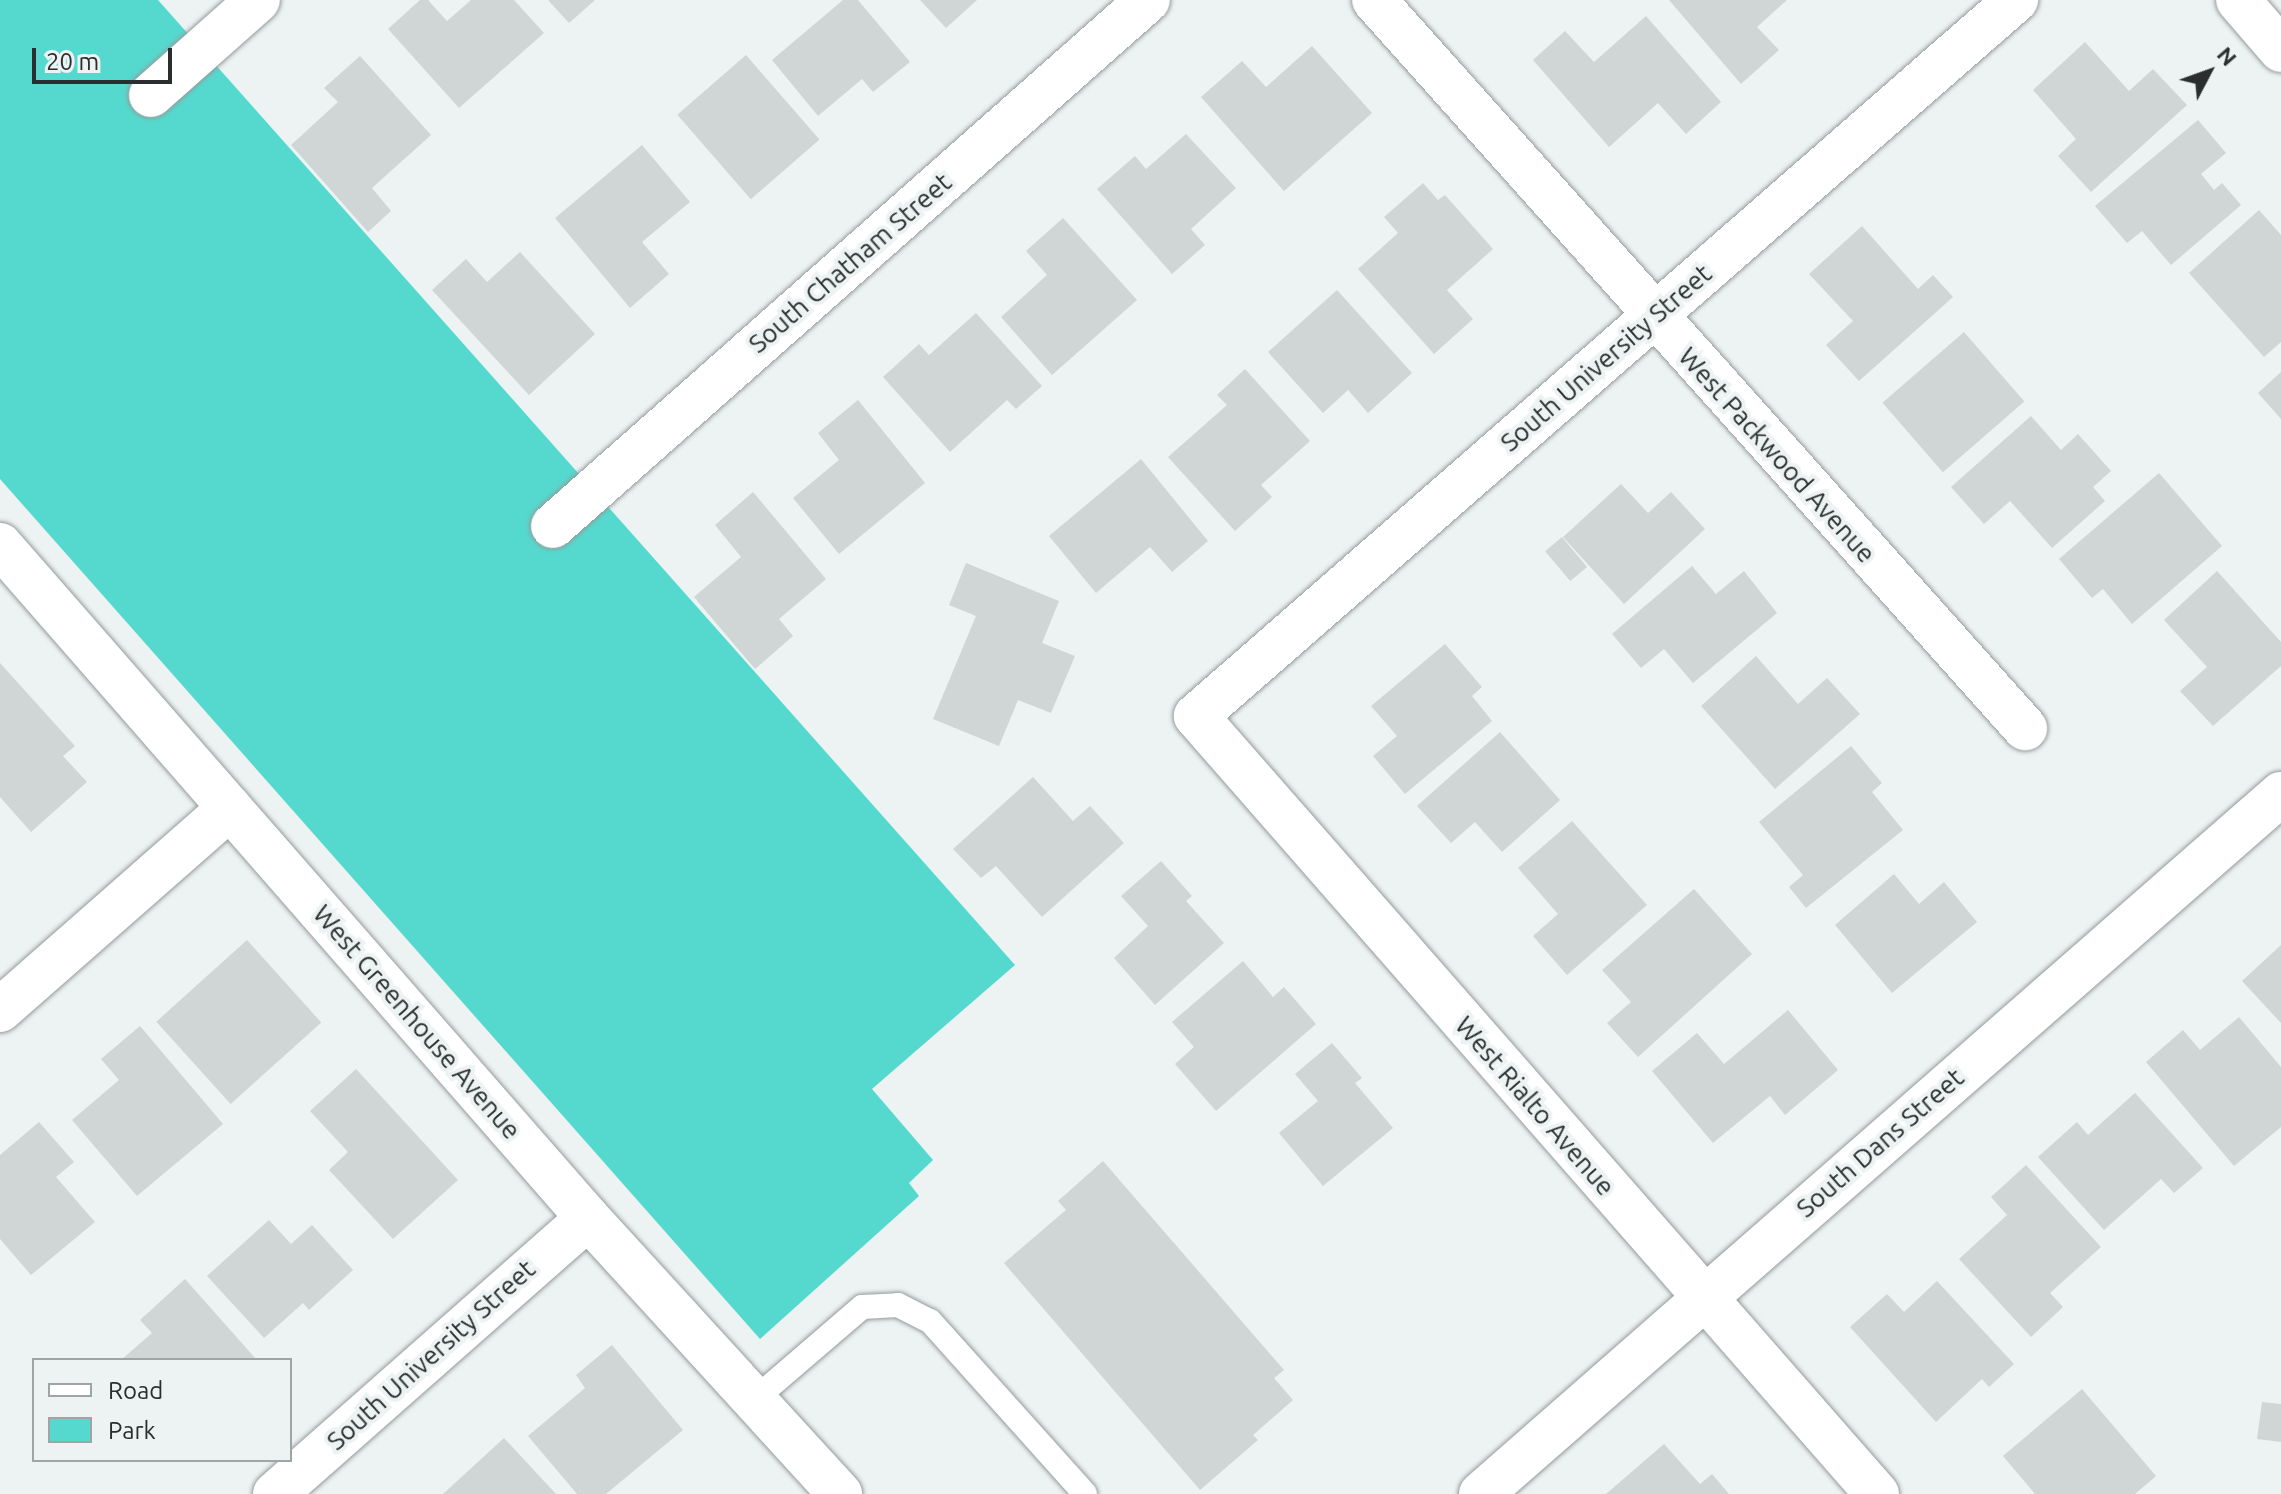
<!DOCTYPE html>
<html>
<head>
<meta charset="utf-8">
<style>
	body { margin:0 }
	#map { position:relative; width:2281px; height:1494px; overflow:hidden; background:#ecf3f2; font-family:Ubuntu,sans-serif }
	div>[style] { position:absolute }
	.green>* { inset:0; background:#55d9ce }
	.building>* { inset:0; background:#cfd6d5; transform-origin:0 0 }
	.roads { filter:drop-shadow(0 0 2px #959b9b) drop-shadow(0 0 2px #959b9b) }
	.lane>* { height:24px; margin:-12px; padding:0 12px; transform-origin:12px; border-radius:12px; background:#fff }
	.street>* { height:44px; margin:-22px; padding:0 22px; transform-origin:22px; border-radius:22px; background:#fff }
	span { translate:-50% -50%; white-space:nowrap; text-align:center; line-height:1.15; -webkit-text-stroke:8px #ecf3f2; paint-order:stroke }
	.street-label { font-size:26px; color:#2b2e2e }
	.legend { position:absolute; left:32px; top:1358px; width:260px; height:104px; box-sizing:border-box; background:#ecf3f2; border:2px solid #9fa4a4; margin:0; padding:10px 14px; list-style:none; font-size:24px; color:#2b2e2e }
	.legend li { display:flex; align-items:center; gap:16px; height:40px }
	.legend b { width:40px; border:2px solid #9fa4a4 }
	.north { position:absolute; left:2169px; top:32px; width:80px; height:80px; -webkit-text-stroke:6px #ecf3f2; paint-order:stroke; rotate:49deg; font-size:22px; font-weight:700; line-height:32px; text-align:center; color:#2b2e2e }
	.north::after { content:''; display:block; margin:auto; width:28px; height:36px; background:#2b2e2e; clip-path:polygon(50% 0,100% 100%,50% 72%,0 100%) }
	.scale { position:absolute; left:32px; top:48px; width:140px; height:36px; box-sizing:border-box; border:4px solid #2b2e2e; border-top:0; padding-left:10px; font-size:24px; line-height:28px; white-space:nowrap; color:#2b2e2e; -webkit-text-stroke:6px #ecf3f2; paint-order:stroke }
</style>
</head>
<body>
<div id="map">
	<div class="green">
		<div style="clip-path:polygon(0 0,158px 0,1015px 965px,872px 1089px,933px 1160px,909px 1183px,919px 1196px,760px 1339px,0 479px)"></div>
	</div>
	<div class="building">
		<div style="clip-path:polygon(420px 0,428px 0,447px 21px,471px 0,514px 0,544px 33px,459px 108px,388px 29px)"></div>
		<div style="clip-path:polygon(548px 0,595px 0,569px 23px)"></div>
		<div style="clip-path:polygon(843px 0,858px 0,910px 62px,873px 92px,862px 79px,818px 116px,772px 60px)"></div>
		<div style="clip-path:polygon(920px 0,977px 0,946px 28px)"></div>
		<div style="clip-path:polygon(1669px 0,1787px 0,1757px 27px,1779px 50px,1741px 84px)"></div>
		<div style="clip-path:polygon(1646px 16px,1721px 102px,1686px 134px,1658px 103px,1609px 147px,1533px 60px,1565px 31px,1594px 62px)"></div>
		<div style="clip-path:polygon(2085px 42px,2129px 91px,2153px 69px,2187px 105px,2091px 192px,2058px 156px,2076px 139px,2033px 90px)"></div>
		<div style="clip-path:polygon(1312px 46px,1372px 113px,1284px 191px,1201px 97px,1242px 61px,1266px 87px)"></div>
		<div style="left:746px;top:55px;width:112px;height:91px;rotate:49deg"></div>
		<div style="clip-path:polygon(360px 56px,431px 135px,372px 188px,391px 211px,368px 232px,291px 145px,338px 102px,324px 88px)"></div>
		<div style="clip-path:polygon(2198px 120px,2226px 153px,2201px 174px,2214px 190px,2222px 183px,2241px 205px,2171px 265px,2142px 231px,2127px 243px,2095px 206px)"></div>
		<div style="clip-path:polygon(1186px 134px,1236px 188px,1191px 229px,1205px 245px,1172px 274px,1097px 189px,1135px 156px,1146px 169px)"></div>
		<div style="clip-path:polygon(642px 145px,690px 202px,642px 242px,669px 274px,630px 308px,555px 218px)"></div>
		<div style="clip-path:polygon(1423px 183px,1438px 200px,1445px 195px,1493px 249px,1447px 290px,1473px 319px,1434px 354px,1358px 269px,1398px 233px,1384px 217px)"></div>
		<div style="clip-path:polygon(2259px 210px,2281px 235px,2281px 342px,2264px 357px,2189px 273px)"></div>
		<div style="clip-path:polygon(1063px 218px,1137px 300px,1052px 375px,1001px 317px,1047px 275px,1026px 251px)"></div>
		<div style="clip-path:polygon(1862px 226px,1918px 289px,1933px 275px,1953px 297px,1859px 381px,1826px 345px,1853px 321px,1809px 274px)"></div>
		<div style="clip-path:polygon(520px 252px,595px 334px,529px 395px,432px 290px,466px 259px,487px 282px)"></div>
		<div style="clip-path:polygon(1337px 290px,1412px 373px,1368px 413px,1348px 390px,1323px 413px,1268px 352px)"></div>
		<div style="clip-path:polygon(976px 313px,1042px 386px,1016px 409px,1007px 400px,950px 452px,883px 377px,919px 344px,929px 355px)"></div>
		<div style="left:1964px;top:332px;width:92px;height:108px;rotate:49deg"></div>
		<div style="clip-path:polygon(1245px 369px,1310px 441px,1261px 485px,1272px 497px,1235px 531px,1168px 457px,1227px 405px,1217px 395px)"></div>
		<div style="clip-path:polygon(2281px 372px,2281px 419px,2258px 393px)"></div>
		<div style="clip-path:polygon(858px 400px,925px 483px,839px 554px,793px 498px,839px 460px,818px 433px)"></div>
		<div style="clip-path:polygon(2031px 416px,2061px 450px,2078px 434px,2111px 471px,2093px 487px,2105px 501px,2052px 548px,2010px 501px,1984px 524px,1951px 487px)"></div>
		<div style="clip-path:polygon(1141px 459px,1208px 541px,1172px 572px,1150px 547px,1096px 593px,1049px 536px)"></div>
		<div style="clip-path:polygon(2159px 473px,2222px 546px,2132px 624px,2103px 589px,2092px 598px,2059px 559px)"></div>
		<div style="clip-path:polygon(1621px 484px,1648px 513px,1671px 492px,1705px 529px,1624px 604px,1563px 537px)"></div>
		<div style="clip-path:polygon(753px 492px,826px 579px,779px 619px,793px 636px,755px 669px,694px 597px,741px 557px,715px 525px)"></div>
		<div style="left:1562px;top:537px;width:39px;height:22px;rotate:50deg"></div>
		<div style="clip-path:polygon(966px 563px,1059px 601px,1042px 643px,1075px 656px,1051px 713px,1018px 700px,999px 746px,933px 719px,976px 616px,949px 605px)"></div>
		<div style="clip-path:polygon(1692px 566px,1716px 594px,1744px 571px,1777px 613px,1693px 683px,1664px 649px,1641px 668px,1612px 634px)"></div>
		<div style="clip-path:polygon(2217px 571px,2281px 642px,2281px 666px,2213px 726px,2180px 691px,2207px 667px,2164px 620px)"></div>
		<div style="clip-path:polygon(1445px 644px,1482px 687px,1472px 696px,1492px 721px,1405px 794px,1373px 756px,1397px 736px,1371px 706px)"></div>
		<div style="clip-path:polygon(1756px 656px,1798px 704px,1827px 678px,1860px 714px,1775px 789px,1701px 706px)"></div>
		<div style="clip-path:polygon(0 663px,75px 746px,63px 756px,87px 782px,31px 832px,0 797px)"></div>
		<div style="clip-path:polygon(1500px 732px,1560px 800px,1502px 852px,1475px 822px,1451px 843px,1417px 806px)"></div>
		<div style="clip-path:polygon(1851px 746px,1882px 783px,1872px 792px,1903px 830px,1806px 908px,1789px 887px,1803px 875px,1759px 822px)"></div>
		<div style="clip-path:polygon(1033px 777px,1073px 821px,1090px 806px,1124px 843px,1042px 917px,996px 866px,981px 878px,953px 849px)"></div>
		<div style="clip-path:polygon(1572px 821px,1647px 905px,1567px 975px,1533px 936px,1558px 914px,1518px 868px)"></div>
		<div style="clip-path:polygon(1161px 861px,1192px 896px,1186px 901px,1224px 943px,1155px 1005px,1114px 958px,1148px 926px,1121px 896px)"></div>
		<div style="clip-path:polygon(1894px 874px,1919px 904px,1944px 882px,1977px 922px,1892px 993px,1835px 925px)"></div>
		<div style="clip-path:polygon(1694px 889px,1752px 954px,1638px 1057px,1607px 1023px,1631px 1002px,1602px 970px)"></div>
		<div style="left:247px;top:940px;width:111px;height:122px;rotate:48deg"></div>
		<div style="clip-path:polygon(2281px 945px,2281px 1023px,2242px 981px)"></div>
		<div style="clip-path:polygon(1243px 961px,1273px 997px,1284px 987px,1316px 1024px,1216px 1111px,1175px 1064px,1194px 1047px,1172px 1022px)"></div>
		<div style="clip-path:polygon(1788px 1010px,1838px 1070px,1785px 1115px,1770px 1096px,1713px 1143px,1652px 1071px,1697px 1033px,1724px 1064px)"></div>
		<div style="clip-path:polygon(2239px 1017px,2281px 1067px,2281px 1127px,2234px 1166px,2146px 1062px,2183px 1030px,2200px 1050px)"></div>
		<div style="clip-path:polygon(140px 1026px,223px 1124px,137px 1196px,72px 1120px,119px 1080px,101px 1059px)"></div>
		<div style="clip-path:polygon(1332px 1043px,1362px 1078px,1355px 1083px,1393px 1128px,1323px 1186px,1279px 1133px,1318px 1101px,1295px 1074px)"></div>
		<div style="clip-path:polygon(356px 1069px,458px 1180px,393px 1239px,329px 1170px,348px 1152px,310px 1111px)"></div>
		<div style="clip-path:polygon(2135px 1093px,2203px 1168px,2174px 1193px,2161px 1179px,2104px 1230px,2038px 1157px,2077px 1122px,2088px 1135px)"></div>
		<div style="clip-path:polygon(39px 1122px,74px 1162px,56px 1177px,95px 1222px,31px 1275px,0 1239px,0 1155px)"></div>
		<div style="clip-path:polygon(1103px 1161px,1284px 1370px,1274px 1378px,1293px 1400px,1253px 1435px,1258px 1440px,1200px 1490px,1004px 1263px,1066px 1210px,1058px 1201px)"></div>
		<div style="clip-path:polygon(2026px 1165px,2101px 1247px,2050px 1293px,2063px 1307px,2031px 1337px,1959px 1259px,2007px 1215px,1991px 1197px)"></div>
		<div style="clip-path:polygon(269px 1220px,291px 1244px,312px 1225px,353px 1270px,309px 1310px,303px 1303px,264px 1338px,207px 1276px)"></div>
		<div style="clip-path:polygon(185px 1279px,257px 1360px,121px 1360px,152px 1333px,140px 1320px)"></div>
		<div style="clip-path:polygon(1937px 1281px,2014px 1364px,1989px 1387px,1982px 1379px,1936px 1422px,1850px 1327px,1887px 1294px,1904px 1312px)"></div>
		<div style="clip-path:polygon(612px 1345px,683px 1430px,606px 1494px,577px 1494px,528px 1436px,585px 1388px,576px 1375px)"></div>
		<div style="clip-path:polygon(2082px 1389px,2156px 1476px,2135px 1494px,2035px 1494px,2003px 1456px)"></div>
		<div style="clip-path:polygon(2262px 1402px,2281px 1404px,2281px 1442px,2257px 1439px)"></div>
		<div style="clip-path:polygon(504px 1438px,556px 1494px,443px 1494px)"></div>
		<div style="clip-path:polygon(1664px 1444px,1700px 1484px,1712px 1474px,1729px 1494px,1606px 1494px)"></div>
	</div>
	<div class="roads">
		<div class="lane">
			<div style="left:755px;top:1399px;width:141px;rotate:-40.7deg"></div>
			<div style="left:862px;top:1307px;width:36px;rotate:-3deg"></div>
			<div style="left:898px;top:1305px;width:36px;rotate:27deg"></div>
			<div style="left:930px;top:1321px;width:232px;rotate:48.1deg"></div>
		</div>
		<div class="street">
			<div style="left:1374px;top:0;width:977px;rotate:48.2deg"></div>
			<div style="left:2238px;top:0;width:66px;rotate:49.3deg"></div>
			<div style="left:151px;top:95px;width:143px;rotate:-41.6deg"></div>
			<div style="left:553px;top:526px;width:794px;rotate:-41.48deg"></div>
			<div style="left:0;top:545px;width:894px;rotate:48.86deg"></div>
			<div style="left:588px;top:1218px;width:374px;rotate:47.6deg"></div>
			<div style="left:0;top:1010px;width:306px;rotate:-41.3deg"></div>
			<div style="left:275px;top:1494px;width:417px;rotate:-41.4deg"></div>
			<div style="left:1481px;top:1494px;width:1063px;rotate:-41.19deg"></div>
			<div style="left:1877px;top:1494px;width:1034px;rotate:-131.2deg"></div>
			<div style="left:1196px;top:716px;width:1089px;rotate:-41.13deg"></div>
		</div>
	</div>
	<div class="street-label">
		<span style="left:850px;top:263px;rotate:-41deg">South Chatham Street</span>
		<span style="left:1606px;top:358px;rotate:-41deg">South University Street</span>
		<span style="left:1777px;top:455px;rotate:48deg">West Packwood Avenue</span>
		<span style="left:417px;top:1022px;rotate:49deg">West Greenhouse Avenue</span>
		<span style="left:1535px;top:1106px;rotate:49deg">West Rialto Avenue</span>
		<span style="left:1880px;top:1143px;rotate:-41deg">South Dans Street</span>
		<span style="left:431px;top:1355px;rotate:-42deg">South University Street</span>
	</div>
	<ul class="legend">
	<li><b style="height:10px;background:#fff"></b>Road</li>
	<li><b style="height:22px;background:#55d9ce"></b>Park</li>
	</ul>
	<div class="north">N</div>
	<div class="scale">20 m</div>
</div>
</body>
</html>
